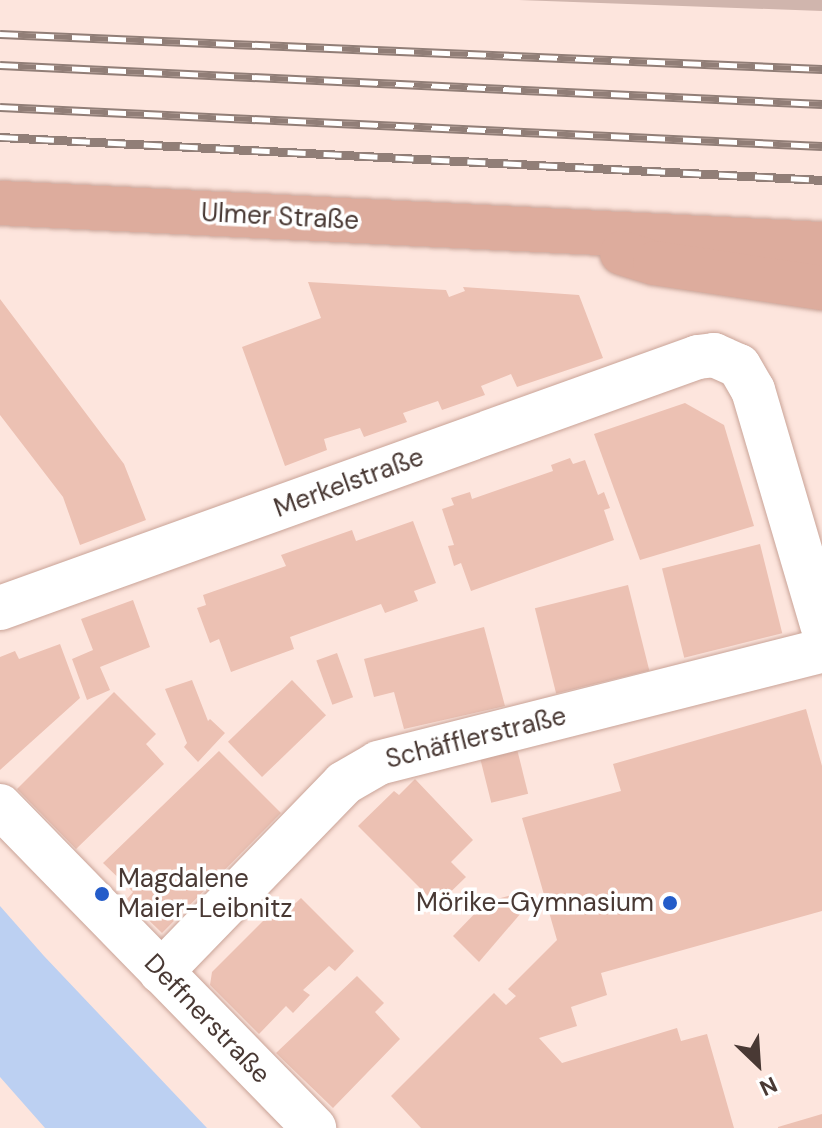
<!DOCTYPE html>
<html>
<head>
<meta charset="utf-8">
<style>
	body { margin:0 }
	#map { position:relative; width:822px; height:1128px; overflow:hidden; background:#fde5dd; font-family:"DM Sans",sans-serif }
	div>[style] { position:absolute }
	.green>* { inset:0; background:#d0b5ad }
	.water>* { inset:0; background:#bcd0f2 }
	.building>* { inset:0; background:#ecc1b3; transform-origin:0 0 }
	.roads { filter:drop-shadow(0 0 2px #c9a397) drop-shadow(0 0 2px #c9a397) }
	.minor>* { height:44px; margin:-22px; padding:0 22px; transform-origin:22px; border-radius:22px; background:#fff }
	.major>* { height:44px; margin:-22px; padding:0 22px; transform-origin:22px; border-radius:22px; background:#ddac9d }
	.rail>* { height:9px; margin-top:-4.5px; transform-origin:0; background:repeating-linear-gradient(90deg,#fff 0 18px,#917e77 0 36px); box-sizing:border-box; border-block:2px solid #917e77 }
	.dots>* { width:22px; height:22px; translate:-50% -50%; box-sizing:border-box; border:4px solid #fff; border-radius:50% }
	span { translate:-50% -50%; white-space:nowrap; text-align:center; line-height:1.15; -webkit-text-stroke:7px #fff; paint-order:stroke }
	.street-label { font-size:26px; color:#493934 }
	.poi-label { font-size:26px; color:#493934 }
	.left { translate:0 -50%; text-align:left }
	.right { translate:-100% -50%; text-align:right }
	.north { position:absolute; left:718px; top:1024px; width:80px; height:80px; -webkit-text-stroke:6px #fff; paint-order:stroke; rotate:155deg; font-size:22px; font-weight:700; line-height:32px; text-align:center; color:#493934 }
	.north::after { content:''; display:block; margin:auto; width:28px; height:36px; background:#493934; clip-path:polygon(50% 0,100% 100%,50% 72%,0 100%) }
</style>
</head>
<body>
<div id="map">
	<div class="green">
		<div style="clip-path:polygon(519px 0,822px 0,822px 11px)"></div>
	</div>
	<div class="water">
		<div style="clip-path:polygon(0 906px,44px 956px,207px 1128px,45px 1128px,0 1077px)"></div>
	</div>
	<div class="building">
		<div style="clip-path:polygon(308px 282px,446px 290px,449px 297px,465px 291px,463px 287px,579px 295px,603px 358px,517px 387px,511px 374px,481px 386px,485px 395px,442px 410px,438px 401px,403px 413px,407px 422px,364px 437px,360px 428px,324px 439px,327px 450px,285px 466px,242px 347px,321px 318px)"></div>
		<div style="clip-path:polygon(0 299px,124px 464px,146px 520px,80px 545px,63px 497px,0 415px)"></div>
		<div style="clip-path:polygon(685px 403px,724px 425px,754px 526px,640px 560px,594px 434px)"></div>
		<div style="clip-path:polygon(570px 458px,573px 464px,585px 460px,598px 495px,604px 492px,610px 508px,604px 510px,614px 540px,471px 591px,461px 563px,454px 566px,448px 546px,454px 545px,442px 509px,454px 505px,451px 498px,470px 492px,472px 499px,553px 471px,551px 465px)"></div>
		<div style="clip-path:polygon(413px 521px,436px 583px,414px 591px,418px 601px,385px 613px,381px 604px,290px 637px,294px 649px,231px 672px,219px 639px,210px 643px,197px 608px,206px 605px,203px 595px,286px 566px,281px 555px,352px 530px,356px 541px)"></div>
		<div style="left:760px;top:544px;width:92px;height:101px;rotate:76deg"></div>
		<div style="left:628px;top:585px;width:88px;height:96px;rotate:76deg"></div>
		<div style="clip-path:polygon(133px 600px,150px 647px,100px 667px,110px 690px,87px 700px,72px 659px,93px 650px,81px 619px)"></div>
		<div style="clip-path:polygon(484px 627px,505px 706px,404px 729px,394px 692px,374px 697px,364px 659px)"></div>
		<div style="clip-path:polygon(60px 644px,80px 698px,0 770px,0 657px,15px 651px,19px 659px)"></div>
		<div style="left:337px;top:653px;width:47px;height:22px;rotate:70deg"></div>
		<div style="clip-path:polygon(192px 680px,208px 721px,210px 719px,225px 733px,198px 762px,184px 747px,187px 743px,165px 689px)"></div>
		<div style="left:292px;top:680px;width:49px;height:89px;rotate:46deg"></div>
		<div style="clip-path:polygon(114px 692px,156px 734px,146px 744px,164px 764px,76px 849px,17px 789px)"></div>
		<div style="clip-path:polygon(806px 709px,822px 766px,822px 911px,601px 973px,607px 995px,571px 1007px,577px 1026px,539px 1038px,562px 1063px,677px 1028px,681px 1041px,707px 1034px,734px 1128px,421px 1128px,391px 1096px,494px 993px,506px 1005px,516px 996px,508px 989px,557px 940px,522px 818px,621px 791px,613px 764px)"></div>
		<div style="left:517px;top:749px;width:46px;height:38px;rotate:76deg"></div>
		<div style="clip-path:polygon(219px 751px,281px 813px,162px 933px,127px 899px,133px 892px,103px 863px)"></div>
		<div style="clip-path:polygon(415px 779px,473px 840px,451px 862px,466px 877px,437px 905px,358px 826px,394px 791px,399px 795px)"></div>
		<div style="clip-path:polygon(515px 894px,521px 913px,479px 962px,453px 936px,486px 902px)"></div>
		<div style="clip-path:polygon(301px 898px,354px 951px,335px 971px,329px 966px,303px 990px,310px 995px,293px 1013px,286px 1006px,259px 1034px,210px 985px,212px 972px,276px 908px,283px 915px)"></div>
		<div style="clip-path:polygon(357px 976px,384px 1003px,375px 1012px,400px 1039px,333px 1108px,276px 1053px)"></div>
		<div style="clip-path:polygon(822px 1114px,822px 1128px,778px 1128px,778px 1127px)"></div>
	</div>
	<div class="roads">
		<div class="minor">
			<div style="left:0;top:608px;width:742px;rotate:-19.78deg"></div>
			<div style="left:698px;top:357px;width:16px;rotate:-7deg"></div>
			<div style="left:714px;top:355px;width:27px;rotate:24deg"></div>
			<div style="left:739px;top:366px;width:28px;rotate:60deg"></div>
			<div style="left:753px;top:390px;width:245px;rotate:73.6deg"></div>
			<div style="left:0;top:806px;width:450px;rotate:45.7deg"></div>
			<div style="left:161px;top:972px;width:263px;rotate:-45.9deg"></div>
			<div style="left:344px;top:783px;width:39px;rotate:-30deg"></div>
			<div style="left:378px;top:763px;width:458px;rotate:-14.2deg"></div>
		</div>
		<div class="major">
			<div style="left:0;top:203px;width:823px;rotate:2.86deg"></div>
			<div style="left:622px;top:253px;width:34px;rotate:17deg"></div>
			<div style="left:655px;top:263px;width:169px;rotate:8.5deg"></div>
		</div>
	</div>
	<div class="rail">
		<div style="left:0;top:34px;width:823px;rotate:2.44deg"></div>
		<div style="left:0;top:65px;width:823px;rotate:2.72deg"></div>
		<div style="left:0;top:107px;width:823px;rotate:2.72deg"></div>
		<div style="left:0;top:137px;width:823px;rotate:2.99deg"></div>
	</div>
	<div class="dots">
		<div style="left:102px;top:894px;background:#245cc9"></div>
		<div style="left:670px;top:903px;background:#245cc9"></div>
	</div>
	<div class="street-label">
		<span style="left:280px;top:217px;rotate:3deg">Ulmer Straße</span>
		<span style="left:349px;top:483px;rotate:-20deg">Merkelstraße</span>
		<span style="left:476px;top:738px;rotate:-14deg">Schäfflerstraße</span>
		<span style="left:207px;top:1019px;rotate:46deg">Deffnerstraße</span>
	</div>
	<div class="poi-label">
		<span class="left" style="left:118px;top:894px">Magdalene<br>Maier-Leibnitz</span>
		<span class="right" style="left:654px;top:903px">Mörike-Gymnasium</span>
	</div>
	<div class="north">N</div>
</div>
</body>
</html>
